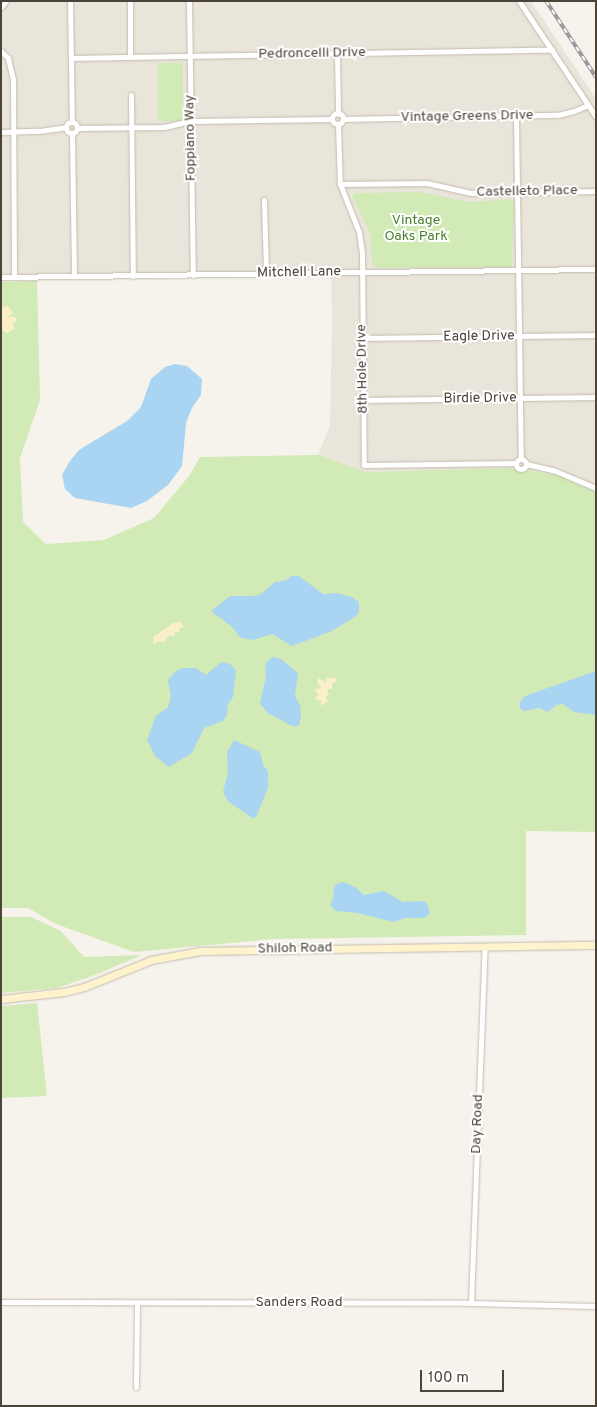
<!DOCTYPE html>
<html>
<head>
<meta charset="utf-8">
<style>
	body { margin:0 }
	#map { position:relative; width:597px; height:1407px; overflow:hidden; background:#f6f3ec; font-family:Overpass,sans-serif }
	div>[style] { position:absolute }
	.residential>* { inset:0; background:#eae5da }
	.green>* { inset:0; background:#d2eab5; transform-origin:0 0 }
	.sand>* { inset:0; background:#f9efc9 }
	.water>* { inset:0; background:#a9d4f2 }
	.roads { filter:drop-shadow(0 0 1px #c2bbae) drop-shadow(0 0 1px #c2bbae) }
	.street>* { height:5px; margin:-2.5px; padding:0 2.5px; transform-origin:2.5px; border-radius:2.5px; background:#fff }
	.street>.ring { margin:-2.5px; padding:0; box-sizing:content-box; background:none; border:5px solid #fff; border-radius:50% }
	.secondary>* { height:7px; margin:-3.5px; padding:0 3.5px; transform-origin:3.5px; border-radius:3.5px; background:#fff3cd }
	.rail>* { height:4px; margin-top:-2px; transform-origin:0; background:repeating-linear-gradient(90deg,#fff 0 5.5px,#9a9a9a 0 11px); box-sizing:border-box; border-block:1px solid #9a9a9a }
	span { translate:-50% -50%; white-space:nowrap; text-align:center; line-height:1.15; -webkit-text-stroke:4px #fff; paint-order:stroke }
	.street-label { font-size:14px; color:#4b4439 }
	.park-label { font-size:14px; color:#4a7f2a }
	.frame { position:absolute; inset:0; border:2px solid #4b4439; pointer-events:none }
	.scale { position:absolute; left:420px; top:1370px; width:84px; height:22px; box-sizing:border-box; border:2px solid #4b4439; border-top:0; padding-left:6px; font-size:15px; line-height:18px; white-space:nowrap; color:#4b4439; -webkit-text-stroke:4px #fff; paint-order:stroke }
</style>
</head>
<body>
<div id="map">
	<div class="residential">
		<div style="clip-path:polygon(1px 1px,531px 1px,596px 99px,596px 492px,559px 475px,511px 468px,367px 472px,318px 455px,330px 426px,332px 320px,331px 276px,1px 280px)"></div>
	</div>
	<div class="green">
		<div style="left:158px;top:63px;width:25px;height:58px"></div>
		<div style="clip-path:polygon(420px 192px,470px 202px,511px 199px,514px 203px,512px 267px,377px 268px,372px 265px,370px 232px,352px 196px,355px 193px)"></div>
		<div style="clip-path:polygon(37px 281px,40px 400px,20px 458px,23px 522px,46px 544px,104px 540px,154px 518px,189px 476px,200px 457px,318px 455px,367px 472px,511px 468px,559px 475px,596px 492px,596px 832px,526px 831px,526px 935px,274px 939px,134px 952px,56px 924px,28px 908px,1px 908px,1px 282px)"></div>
		<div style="clip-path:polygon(1px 917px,31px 917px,61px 931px,84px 957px,142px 955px,95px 975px,57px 988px,1px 993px)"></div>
		<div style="clip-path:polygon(37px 1003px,47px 1096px,1px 1098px,1px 1006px)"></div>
	</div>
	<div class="sand">
		<div style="clip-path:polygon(8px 306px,13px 313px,6px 318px,13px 316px,18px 320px,13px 323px,15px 329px,7px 333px,1px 330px,1px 307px)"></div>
		<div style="clip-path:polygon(181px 622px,184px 627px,180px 628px,179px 632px,175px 632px,174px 636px,168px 636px,164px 642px,159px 641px,154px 644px,153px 637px,173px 623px)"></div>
		<div style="clip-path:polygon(327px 677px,331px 679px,335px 677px,337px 681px,332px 684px,332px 689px,327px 689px,329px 695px,325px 697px,328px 701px,321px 706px,321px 701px,315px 699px,319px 694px,314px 690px,321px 688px,317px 682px,319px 678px,326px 683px)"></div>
	</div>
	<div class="water">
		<div style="clip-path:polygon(175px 364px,187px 366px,202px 379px,201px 395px,192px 408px,186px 423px,182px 466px,168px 485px,147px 501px,131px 508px,75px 498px,65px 489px,62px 475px,70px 461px,79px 450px,127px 421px,141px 407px,151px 379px,165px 367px)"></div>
		<div style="clip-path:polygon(292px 576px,299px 576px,323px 594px,336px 593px,352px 597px,359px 602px,359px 612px,356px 616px,332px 631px,292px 646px,272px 634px,253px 640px,241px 638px,231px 626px,211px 611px,230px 596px,254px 596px,261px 594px,275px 582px,284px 581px)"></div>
		<div style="clip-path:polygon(272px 657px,281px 659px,298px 673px,295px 696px,300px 705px,301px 717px,299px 725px,294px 727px,268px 713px,260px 704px,266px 676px,265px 664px)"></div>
		<div style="clip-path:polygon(221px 662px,230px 664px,236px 670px,233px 697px,228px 704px,227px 715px,223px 721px,204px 728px,192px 753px,169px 767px,155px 756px,147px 740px,156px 716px,168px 707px,171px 697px,168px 680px,176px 671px,183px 668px,196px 668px,206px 675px)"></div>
		<div style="clip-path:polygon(596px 671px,596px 715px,574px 712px,563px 704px,556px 705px,548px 712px,539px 708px,524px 711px,520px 708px,519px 703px,525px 696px)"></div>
		<div style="clip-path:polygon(234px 740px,260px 752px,263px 765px,268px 771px,268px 788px,256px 817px,252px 818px,228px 801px,223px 792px,228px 773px,227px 752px)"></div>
		<div style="clip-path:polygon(344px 882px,355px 887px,364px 895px,384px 891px,403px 902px,422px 901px,427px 903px,430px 914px,424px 918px,405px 918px,394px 922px,357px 913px,336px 911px,330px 905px,334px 896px,333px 890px,336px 884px)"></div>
	</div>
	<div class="roads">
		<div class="street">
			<div style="left:70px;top:1px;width:121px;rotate:89.1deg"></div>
			<div style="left:130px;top:1px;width:56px;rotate:90deg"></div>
			<div style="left:189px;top:1px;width:274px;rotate:89.2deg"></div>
			<div style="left:519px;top:1px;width:139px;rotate:56.4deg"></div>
			<div style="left:1px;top:7px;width:8px;rotate:-50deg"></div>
			<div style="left:1px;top:51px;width:10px;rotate:45deg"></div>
			<div style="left:8px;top:58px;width:22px;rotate:77deg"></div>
			<div style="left:13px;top:79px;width:197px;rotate:89.7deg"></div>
			<div style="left:337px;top:54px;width:60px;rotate:89deg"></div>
			<div style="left:72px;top:58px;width:480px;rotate:-1deg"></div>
			<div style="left:131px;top:95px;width:181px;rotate:89.4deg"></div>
			<div class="ring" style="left:332.5px;top:113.5px;width:6px;height:6px"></div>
			<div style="left:516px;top:117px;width:342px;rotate:89.2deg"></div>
			<div style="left:343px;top:119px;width:215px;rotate:-1.1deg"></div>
			<div style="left:558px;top:115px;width:16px;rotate:-14deg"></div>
			<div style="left:574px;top:111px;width:15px;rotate:-23deg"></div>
			<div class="ring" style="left:66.5px;top:122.5px;width:6px;height:6px"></div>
			<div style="left:338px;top:125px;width:59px;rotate:88.1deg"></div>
			<div style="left:340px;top:184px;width:52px;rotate:68.4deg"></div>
			<div style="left:359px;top:232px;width:21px;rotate:82deg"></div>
			<div style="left:362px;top:253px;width:212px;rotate:89.5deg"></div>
			<div style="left:364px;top:465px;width:152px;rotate:-0.8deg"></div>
			<div style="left:78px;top:128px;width:86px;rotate:-0.7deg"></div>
			<div style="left:164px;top:127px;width:28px;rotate:-13deg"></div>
			<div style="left:191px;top:121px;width:141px;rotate:-0.8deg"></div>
			<div style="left:1px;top:132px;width:38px;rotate:-2deg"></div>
			<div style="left:39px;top:131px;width:27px;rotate:-8deg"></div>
			<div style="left:72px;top:133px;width:143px;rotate:89.2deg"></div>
			<div style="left:340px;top:184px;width:87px;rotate:-0.7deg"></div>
			<div style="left:427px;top:183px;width:45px;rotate:12.8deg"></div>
			<div style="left:471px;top:193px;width:125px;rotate:-0.9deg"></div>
			<div style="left:264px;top:200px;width:73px;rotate:88.4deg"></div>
			<div style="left:1px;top:277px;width:595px;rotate:-0.77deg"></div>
			<div style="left:362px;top:338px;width:234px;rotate:-0.7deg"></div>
			<div style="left:363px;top:400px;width:233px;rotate:-0.7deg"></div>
			<div class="ring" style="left:516px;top:459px;width:5px;height:5px"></div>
			<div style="left:526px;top:464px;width:28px;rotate:13deg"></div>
			<div style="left:553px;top:470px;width:47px;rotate:22.7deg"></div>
			<div style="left:1px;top:1302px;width:470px;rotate:0.1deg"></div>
			<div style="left:471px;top:1303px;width:125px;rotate:1.4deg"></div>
			<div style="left:471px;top:1303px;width:357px;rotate:-87.8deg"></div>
			<div style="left:136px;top:1387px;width:83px;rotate:-89.3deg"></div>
		</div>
		<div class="secondary">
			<div style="left:1px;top:999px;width:63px;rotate:-6.3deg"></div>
			<div style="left:64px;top:992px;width:21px;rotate:-14deg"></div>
			<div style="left:84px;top:987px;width:72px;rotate:-21.9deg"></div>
			<div style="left:151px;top:960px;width:50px;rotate:-10.4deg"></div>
			<div style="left:200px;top:951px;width:396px;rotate:-0.9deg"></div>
		</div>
	</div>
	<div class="rail">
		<div style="left:546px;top:1px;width:91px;rotate:56.7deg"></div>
	</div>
	<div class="street-label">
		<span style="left:312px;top:54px;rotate:-1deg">Pedroncelli Drive</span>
		<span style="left:467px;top:117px;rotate:-1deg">Vintage Greens Drive</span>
		<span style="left:191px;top:138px;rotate:-91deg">Foppiano Way</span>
		<span style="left:527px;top:192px;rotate:-1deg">Castelleto Place</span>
		<span style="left:299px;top:273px;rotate:-1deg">Mitchell Lane</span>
		<span style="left:479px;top:337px;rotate:-1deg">Eagle Drive</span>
		<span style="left:363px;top:369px;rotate:-91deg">8th Hole Drive</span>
		<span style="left:480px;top:399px;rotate:-1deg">Birdie Drive</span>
		<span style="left:295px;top:949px;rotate:-1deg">Shiloh Road</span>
		<span style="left:478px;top:1124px;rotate:-88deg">Day Road</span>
		<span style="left:299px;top:1303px">Sanders Road</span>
	</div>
	<div class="park-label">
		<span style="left:416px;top:229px">Vintage<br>Oaks Park</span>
	</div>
	<div class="frame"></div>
	<div class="scale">100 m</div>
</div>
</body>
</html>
